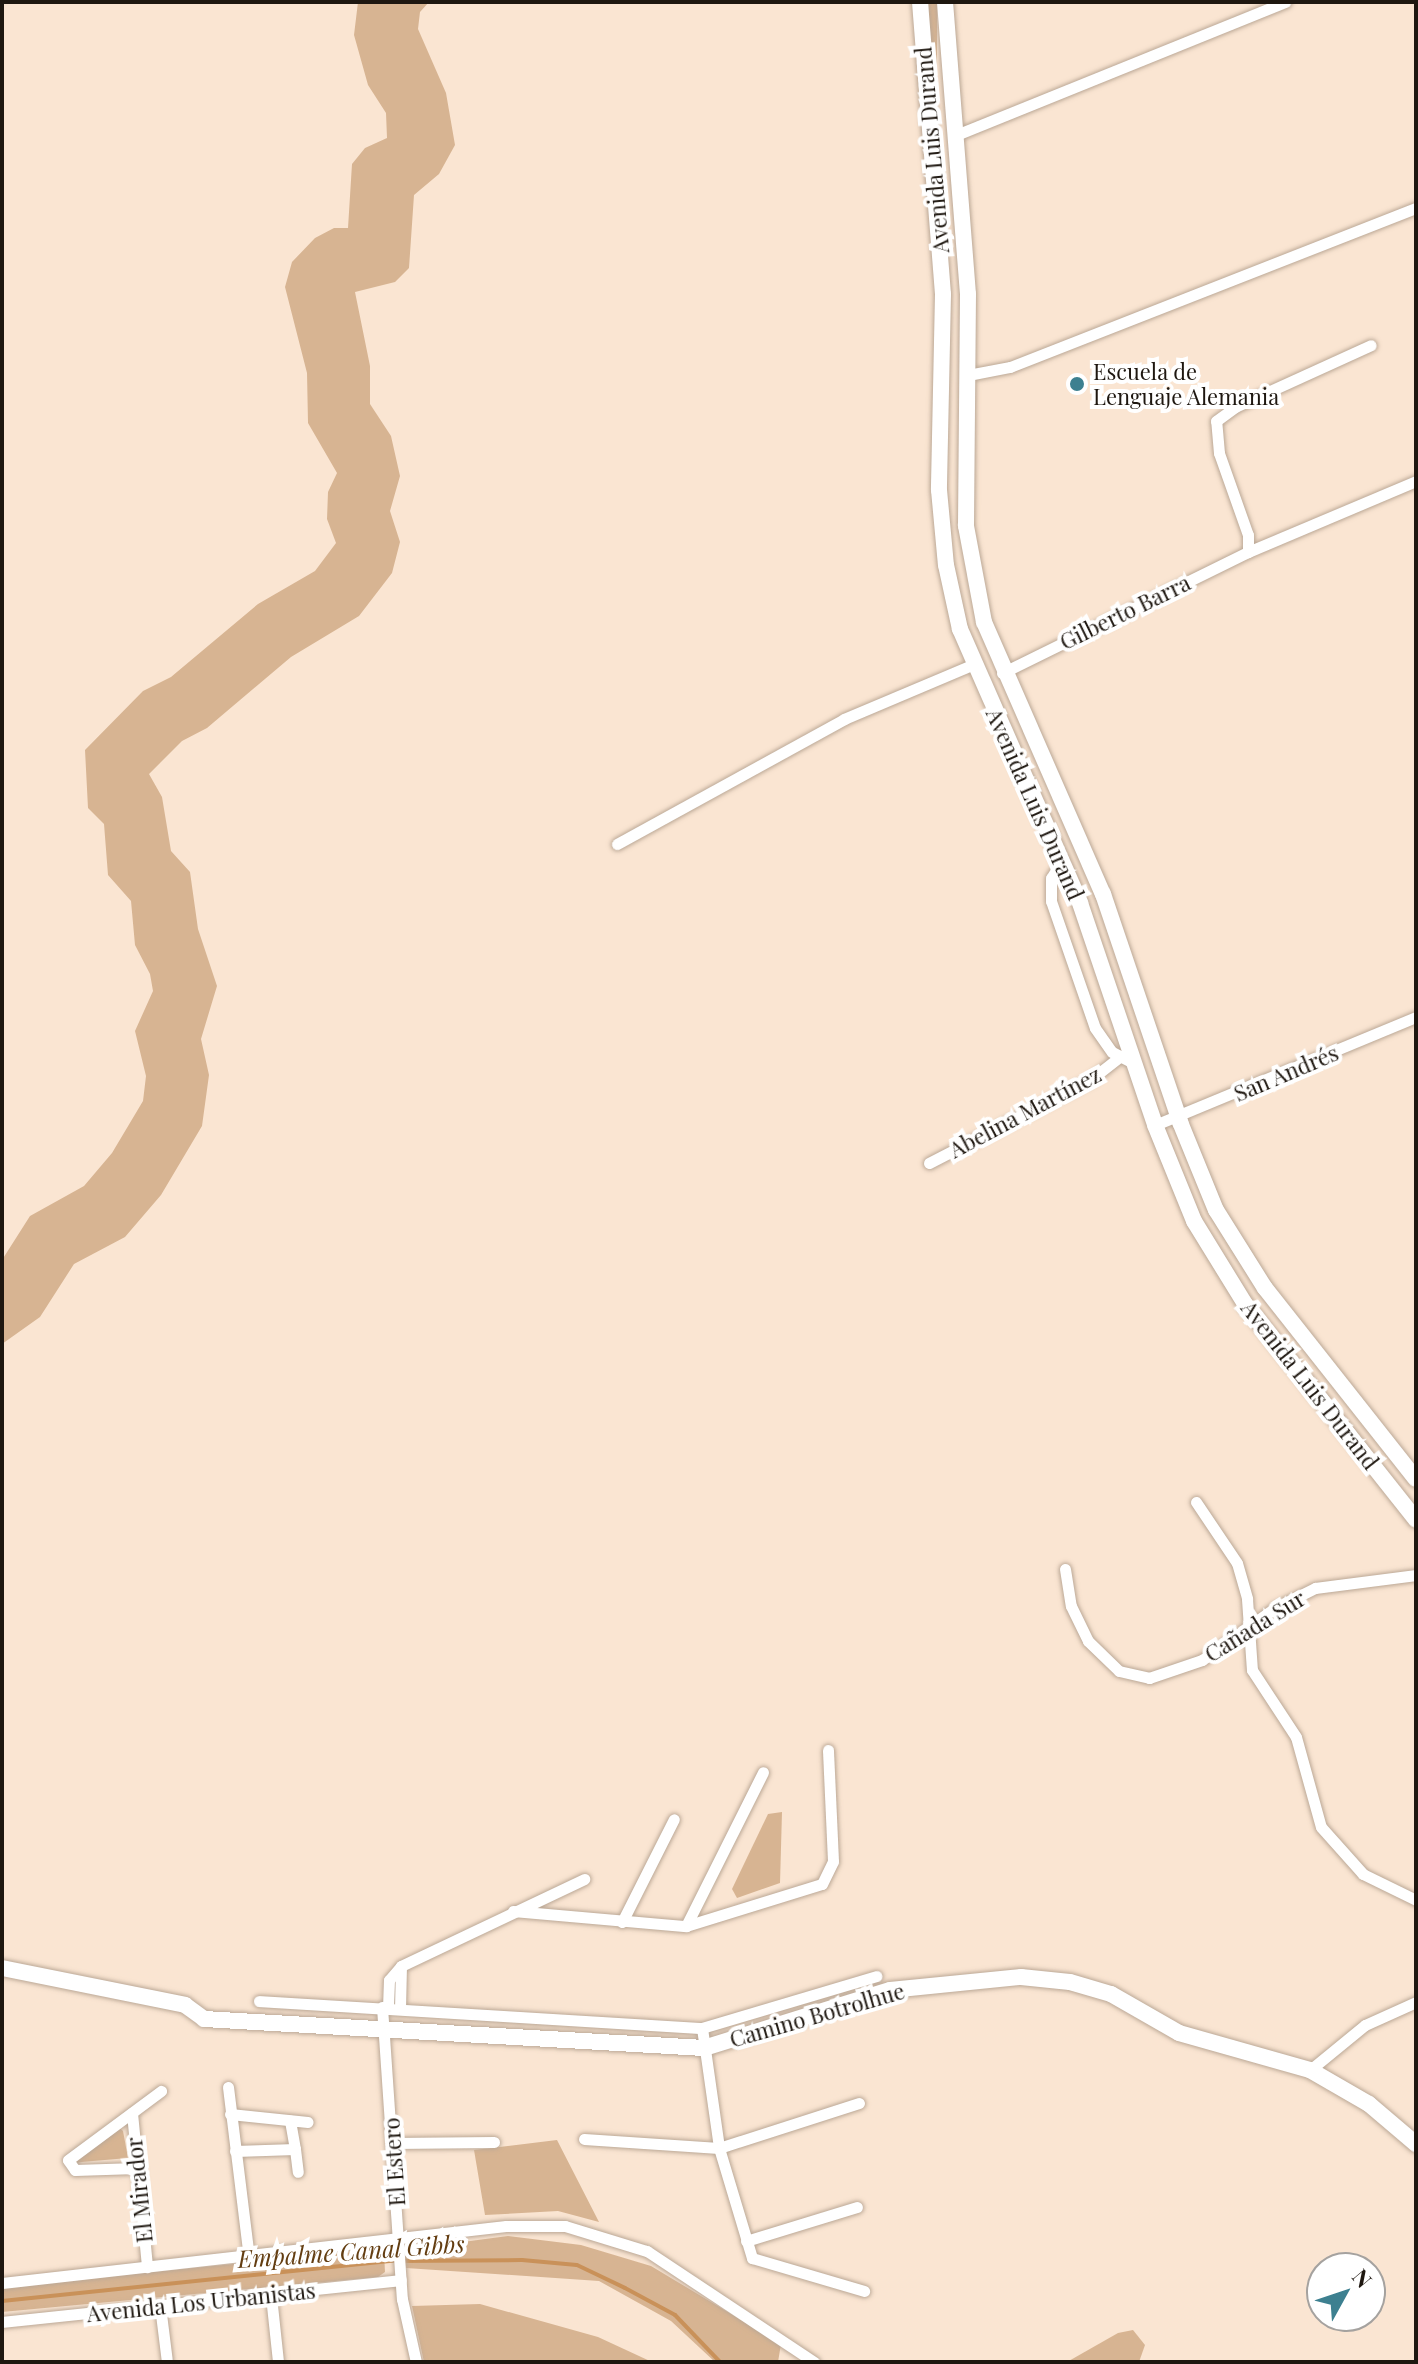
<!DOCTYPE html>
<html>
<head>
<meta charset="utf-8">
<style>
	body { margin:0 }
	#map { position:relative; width:1418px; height:2364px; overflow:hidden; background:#fae5d2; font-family:"Playfair Display",serif }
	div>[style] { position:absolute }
	.green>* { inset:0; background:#d7b492; transform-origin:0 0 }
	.stream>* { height:4px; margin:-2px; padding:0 2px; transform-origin:2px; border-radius:2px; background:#c99159 }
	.roads { filter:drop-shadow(0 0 2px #bba896) drop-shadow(0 0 2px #bba896) }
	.street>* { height:11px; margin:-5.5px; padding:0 5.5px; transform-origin:5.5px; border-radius:5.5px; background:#fff }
	.secondary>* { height:16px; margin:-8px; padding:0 8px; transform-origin:8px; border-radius:8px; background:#fff }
	.dots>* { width:22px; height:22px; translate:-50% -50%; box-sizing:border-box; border:4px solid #fff; border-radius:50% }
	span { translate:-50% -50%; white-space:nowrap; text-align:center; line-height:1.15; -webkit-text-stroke:8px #fff; paint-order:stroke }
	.street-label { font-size:22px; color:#1e1710 }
	.poi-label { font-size:22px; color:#1e1710 }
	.left { translate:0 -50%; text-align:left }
	.water-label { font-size:24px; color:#633d11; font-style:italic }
	.frame { position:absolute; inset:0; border:4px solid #1e1710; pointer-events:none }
	.north { position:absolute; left:1306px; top:2252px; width:80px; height:80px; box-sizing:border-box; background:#fff; border:2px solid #a5a29f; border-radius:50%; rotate:50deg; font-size:22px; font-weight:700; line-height:32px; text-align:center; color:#1e1710 }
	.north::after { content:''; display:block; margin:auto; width:28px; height:36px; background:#3d8090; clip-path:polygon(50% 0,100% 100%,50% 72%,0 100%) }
</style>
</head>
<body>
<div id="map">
	<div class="green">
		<div style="clip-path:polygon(358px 2px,429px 2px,420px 12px,418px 29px,446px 93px,455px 145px,439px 174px,414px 195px,409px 268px,395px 282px,355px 292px,370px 366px,370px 404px,391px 436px,400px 476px,390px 511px,400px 542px,392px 573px,359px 616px,291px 657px,207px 728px,182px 741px,149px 774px,162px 797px,171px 851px,190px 872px,198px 929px,217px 986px,201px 1039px,209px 1075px,202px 1126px,161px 1195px,125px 1237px,74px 1264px,40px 1317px,2px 1344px,2px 1260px,30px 1216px,84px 1186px,112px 1153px,143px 1101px,146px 1076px,135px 1031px,153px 991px,150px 974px,135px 945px,131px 901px,108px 875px,104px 824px,88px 808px,85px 750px,143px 691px,171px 677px,258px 604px,315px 571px,336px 543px,327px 519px,328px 492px,337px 473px,308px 423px,307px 373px,285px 287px,292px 262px,315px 238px,334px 228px,348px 228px,352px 164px,365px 148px,387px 138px,386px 113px,368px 85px,354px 35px)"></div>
		<div style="left:929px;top:2px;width:8px;height:71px"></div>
		<div style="clip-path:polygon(782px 1812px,780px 1883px,737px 1898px,732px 1889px,768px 1814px)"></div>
		<div style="clip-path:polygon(116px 2125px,123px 2131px,128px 2158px,70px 2163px)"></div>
		<div style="clip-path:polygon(557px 2140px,599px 2222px,558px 2211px,485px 2215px,474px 2150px)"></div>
		<div style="clip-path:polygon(508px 2236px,581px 2245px,651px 2266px,781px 2344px,778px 2362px,715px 2362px,671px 2321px,599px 2281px,406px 2268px,402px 2250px)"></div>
		<div style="clip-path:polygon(374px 2250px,384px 2254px,385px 2272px,378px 2277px,2px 2312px,2px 2287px)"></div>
		<div style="clip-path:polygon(480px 2304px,598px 2337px,652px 2362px,424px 2362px,412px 2306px)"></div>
		<div style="clip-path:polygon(1133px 2330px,1145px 2345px,1139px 2362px,1067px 2362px,1118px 2333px)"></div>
	</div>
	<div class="stream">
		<div style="left:2px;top:2301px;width:392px;rotate:-5.9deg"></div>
		<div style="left:392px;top:2261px;width:130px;rotate:-0.4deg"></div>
		<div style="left:522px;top:2260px;width:55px;rotate:5.2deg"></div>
		<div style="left:577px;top:2265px;width:53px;rotate:25.6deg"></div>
		<div style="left:625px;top:2288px;width:57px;rotate:28.4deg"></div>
		<div style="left:675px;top:2315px;width:65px;rotate:46.2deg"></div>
	</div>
	<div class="roads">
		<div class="street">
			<div style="left:956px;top:135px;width:355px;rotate:-22deg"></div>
			<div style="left:968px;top:375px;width:43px;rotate:-10.8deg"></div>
			<div style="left:1010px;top:367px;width:436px;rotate:-21.4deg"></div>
			<div style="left:1248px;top:552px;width:182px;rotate:-22.9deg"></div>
			<div style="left:1002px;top:673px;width:274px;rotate:-26.2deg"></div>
			<div style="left:1248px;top:552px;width:17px;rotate:-90deg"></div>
			<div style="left:1248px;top:535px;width:87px;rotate:-109.5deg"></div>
			<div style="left:1219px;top:453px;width:32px;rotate:-95deg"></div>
			<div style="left:1216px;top:421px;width:24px;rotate:-36deg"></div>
			<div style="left:1235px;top:407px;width:149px;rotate:-24.5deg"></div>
			<div style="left:617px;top:844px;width:259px;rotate:-28.8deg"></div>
			<div style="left:844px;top:719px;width:139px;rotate:-22.9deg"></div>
			<div style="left:1063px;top:859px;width:22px;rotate:122deg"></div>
			<div style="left:1051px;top:878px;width:23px;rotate:90deg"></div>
			<div style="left:1051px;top:901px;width:134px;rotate:70.9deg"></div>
			<div style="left:1095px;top:1028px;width:29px;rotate:55deg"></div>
			<div style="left:1112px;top:1052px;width:27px;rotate:27deg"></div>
			<div style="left:1155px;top:1125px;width:282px;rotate:-22.5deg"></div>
			<div style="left:929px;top:1163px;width:181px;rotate:-27.3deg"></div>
			<div style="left:1090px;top:1080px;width:37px;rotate:-38deg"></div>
			<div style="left:1196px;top:1502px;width:73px;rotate:56.1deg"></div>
			<div style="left:1237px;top:1563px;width:37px;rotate:74deg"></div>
			<div style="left:1247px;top:1599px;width:71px;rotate:86deg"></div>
			<div style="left:1252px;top:1670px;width:80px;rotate:56.7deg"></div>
			<div style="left:1296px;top:1737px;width:93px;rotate:74.5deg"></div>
			<div style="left:1321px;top:1827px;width:63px;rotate:48.2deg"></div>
			<div style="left:1363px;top:1874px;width:59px;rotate:26.1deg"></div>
			<div style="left:1065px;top:1569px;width:37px;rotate:81deg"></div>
			<div style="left:1071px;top:1606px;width:39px;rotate:64deg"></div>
			<div style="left:1088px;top:1641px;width:43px;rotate:44.1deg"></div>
			<div style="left:1119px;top:1671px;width:31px;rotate:13deg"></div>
			<div style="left:1149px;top:1678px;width:56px;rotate:-18.8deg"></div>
			<div style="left:1202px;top:1660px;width:90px;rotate:-35.5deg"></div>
			<div style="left:1275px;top:1608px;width:45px;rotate:-26.6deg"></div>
			<div style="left:1315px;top:1588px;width:102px;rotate:-7.3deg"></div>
			<div style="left:513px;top:1911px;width:174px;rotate:5deg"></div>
			<div style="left:686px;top:1926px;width:142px;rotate:-17.2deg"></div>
			<div style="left:822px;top:1884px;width:25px;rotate:-64deg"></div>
			<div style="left:833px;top:1861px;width:111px;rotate:-92.6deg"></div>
			<div style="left:622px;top:1922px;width:115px;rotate:-63.2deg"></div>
			<div style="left:686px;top:1926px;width:172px;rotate:-63.4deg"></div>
			<div style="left:259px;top:2001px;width:444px;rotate:3.5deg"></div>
			<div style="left:702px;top:2028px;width:182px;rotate:-16.6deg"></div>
			<div style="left:382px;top:2007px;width:293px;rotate:86.1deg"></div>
			<div style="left:402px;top:2299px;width:65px;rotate:77.5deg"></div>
			<div style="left:388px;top:2008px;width:28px;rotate:-88deg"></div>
			<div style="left:389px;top:1980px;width:18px;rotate:-49deg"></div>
			<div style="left:401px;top:1966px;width:203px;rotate:-25.4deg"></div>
			<div style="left:400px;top:2009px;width:43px;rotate:-88.7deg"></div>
			<div style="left:702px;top:2028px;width:121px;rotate:81.9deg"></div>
			<div style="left:719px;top:2148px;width:115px;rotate:73.3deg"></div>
			<div style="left:752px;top:2258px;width:117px;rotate:16.4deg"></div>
			<div style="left:1310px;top:2070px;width:71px;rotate:-39.3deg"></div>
			<div style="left:1365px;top:2025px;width:56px;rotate:-24.3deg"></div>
			<div style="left:228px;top:2087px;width:171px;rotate:83deg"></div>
			<div style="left:132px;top:2113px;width:155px;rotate:84.4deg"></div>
			<div style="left:230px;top:2114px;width:78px;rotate:5.9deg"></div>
			<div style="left:584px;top:2139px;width:135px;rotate:3.8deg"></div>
			<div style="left:719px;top:2148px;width:147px;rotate:-17.8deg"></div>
			<div style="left:393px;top:2143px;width:101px;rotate:-0.6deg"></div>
			<div style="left:295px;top:2149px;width:23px;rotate:83deg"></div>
			<div style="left:235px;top:2151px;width:60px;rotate:-1.9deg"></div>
			<div style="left:295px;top:2149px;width:29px;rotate:-100deg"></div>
			<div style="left:136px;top:2168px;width:61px;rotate:178.1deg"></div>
			<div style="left:75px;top:2170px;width:12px;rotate:-125deg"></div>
			<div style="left:68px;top:2160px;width:116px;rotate:-36.6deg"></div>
			<div style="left:746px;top:2241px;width:116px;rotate:-17deg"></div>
			<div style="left:2px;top:2283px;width:507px;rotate:-6.45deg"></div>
			<div style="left:506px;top:2226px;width:59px"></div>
			<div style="left:565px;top:2226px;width:86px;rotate:17deg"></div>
			<div style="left:647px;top:2251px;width:201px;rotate:33.6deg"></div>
			<div style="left:271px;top:2296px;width:66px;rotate:83.9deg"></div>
			<div style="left:160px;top:2306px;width:56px;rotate:82.9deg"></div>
			<div style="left:2px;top:2322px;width:401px;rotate:-6deg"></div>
		</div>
		<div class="secondary">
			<div style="left:920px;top:2px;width:293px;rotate:85.5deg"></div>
			<div style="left:943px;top:294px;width:196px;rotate:91.2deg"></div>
			<div style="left:939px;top:490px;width:75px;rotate:84.7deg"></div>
			<div style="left:946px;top:565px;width:66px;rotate:77.7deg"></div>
			<div style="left:960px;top:629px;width:299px;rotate:66.3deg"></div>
			<div style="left:1080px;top:903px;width:234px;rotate:71.3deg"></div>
			<div style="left:1155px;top:1125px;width:104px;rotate:67.9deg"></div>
			<div style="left:1194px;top:1221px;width:97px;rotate:58.4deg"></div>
			<div style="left:1245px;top:1304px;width:275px;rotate:51.6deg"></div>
			<div style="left:945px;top:2px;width:293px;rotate:85.5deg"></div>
			<div style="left:968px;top:294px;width:232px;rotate:90.5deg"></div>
			<div style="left:966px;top:526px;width:98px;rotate:79.4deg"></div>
			<div style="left:984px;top:622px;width:297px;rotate:66.4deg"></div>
			<div style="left:1103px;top:894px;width:241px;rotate:71.3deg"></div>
			<div style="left:1180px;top:1122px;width:95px;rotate:67.8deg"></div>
			<div style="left:1216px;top:1210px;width:92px;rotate:57.9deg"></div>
			<div style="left:1265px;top:1288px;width:243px;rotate:51.7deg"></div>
			<div style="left:2px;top:1968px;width:187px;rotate:11.4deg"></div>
			<div style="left:185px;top:2005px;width:24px;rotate:36deg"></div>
			<div style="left:204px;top:2019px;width:501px;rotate:3.32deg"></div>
			<div style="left:704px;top:2048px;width:195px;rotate:-17.3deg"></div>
			<div style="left:890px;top:1990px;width:132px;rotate:-5.7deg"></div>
			<div style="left:1021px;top:1977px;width:49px;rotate:5.8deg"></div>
			<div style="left:1070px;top:1982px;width:43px;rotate:16.3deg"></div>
			<div style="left:1111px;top:1994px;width:78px;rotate:29.8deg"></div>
			<div style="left:1179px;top:2033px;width:136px;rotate:15.8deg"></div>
			<div style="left:1310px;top:2070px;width:68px;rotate:30deg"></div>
			<div style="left:1369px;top:2104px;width:62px;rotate:40.4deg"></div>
		</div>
	</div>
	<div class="dots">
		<div style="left:1077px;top:384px;background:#3d8090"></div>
	</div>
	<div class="street-label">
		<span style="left:932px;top:150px;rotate:-95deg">Avenida Luis Durand</span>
		<span style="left:1125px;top:612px;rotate:-26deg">Gilberto Barra</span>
		<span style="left:1035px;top:804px;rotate:66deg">Avenida Luis Durand</span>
		<span style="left:1286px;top:1073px;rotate:-23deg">San Andrés</span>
		<span style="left:1025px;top:1112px;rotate:-28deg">Abelina Martínez</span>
		<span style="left:1310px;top:1385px;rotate:52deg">Avenida Luis Durand</span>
		<span style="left:1255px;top:1626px;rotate:-32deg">Cañada Sur</span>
		<span style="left:817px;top:2015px;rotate:-16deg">Camino Botrolhue</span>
		<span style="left:394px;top:2162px;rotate:-94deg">El Estero</span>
		<span style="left:139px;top:2190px;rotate:-96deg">El Mirador</span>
		<span style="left:201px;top:2302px;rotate:-6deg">Avenida Los Urbanistas</span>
	</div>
	<div class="poi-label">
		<span class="left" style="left:1093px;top:384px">Escuela de<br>Lenguaje Alemania</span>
	</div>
	<div class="water-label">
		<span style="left:351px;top:2251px;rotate:-4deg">Empalme Canal Gibbs</span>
	</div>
	<div class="frame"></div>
	<div class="north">N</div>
</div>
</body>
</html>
